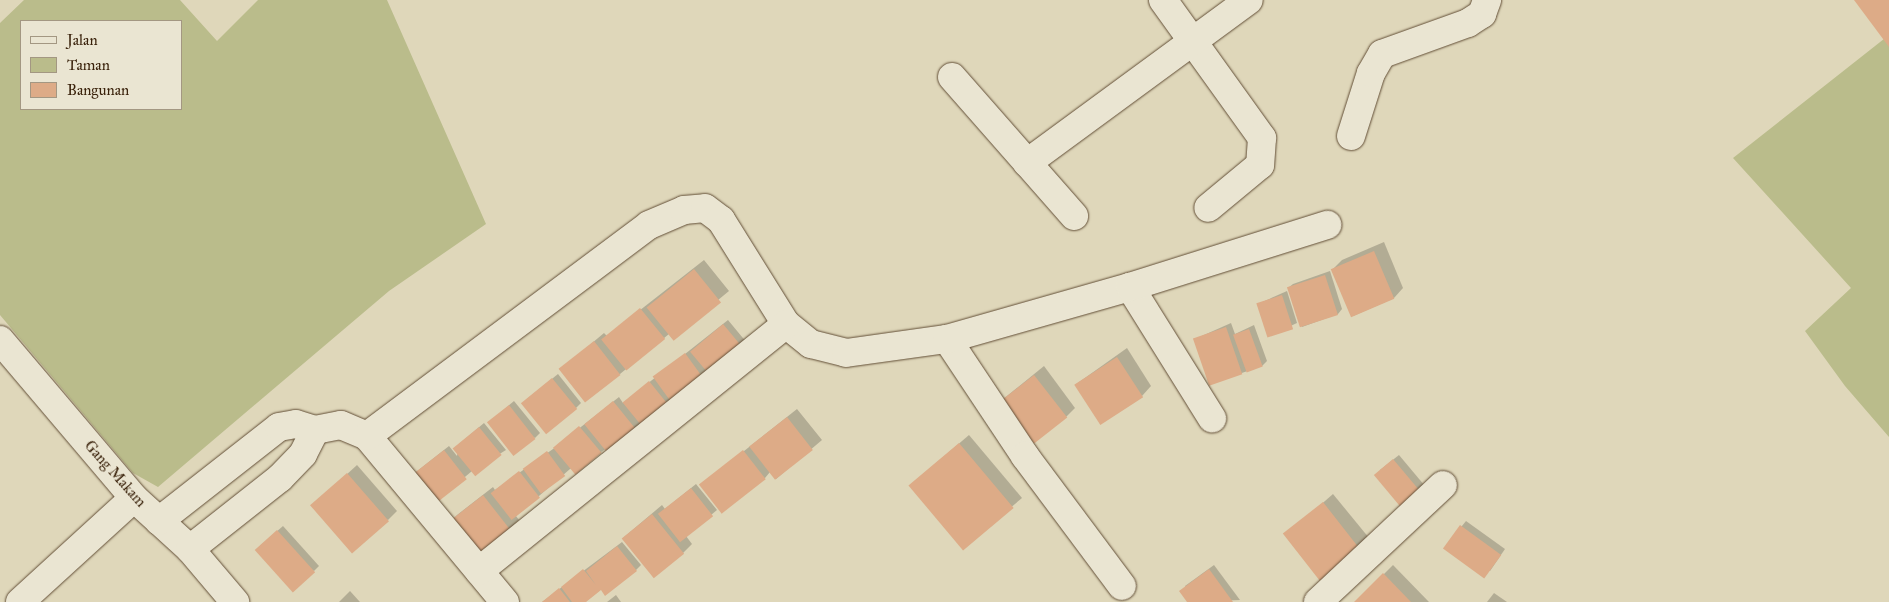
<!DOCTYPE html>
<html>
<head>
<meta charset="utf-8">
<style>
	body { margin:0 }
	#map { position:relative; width:1889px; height:602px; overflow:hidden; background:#dfd7ba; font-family:"IM FELL Great Primer",serif }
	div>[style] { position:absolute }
	.green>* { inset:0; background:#babc8b }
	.shadow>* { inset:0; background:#0003 }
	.building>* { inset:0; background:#ddab87; transform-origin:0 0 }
	.roads { filter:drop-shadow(0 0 1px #624e36) drop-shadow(0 0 1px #624e36) }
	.minor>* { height:28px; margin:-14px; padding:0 14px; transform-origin:14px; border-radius:14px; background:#eae5d2 }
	span { translate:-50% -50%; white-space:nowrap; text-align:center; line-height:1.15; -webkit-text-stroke:4px #eae5d2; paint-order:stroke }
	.street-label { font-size:15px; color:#39210a }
	.legend { position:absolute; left:20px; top:20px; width:162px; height:90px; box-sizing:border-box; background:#eae5d2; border:1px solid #a39782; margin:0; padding:6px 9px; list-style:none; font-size:15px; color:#39210a }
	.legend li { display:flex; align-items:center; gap:10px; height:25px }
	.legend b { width:25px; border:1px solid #a39782 }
</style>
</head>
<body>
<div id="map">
	<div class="green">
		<div style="clip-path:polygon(evenodd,24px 0,180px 0,217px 41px,258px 0,387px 0,486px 224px,389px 291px,158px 487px,133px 473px,0 315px,0 23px,24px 0,181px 21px,181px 109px,21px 109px,21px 21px,181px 21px)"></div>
		<div style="clip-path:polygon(1889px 35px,1889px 437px,1845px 386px,1805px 331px,1851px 288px,1733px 158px)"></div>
	</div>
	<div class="shadow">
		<div style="clip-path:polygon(1384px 242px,1403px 288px,1394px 298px,1353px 316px,1333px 269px,1342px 260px)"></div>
		<div style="clip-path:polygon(704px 260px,729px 291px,672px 338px,669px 334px,620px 374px,560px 370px,604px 333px,607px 336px)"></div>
		<div style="clip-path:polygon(1330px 271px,1342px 309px,1338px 314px,1302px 327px,1288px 288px,1293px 284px)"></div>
		<div style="clip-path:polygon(1287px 291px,1297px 323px,1269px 336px,1258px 304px)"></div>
		<div style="clip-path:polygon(728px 320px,752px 349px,747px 353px,601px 452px,570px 469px,516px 516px,519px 520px,510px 529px,474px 558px,447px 525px,457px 515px,493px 487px,495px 490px,553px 449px,619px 397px,623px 403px)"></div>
		<div style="clip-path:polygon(1231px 323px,1235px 334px,1254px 325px,1267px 361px,1262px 366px,1210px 384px,1195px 339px)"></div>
		<div style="clip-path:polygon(1127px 348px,1151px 386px,1142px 396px,1075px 385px)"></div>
		<div style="clip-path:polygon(1044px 366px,1075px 408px,1066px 417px,1002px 400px)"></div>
		<div style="clip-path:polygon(558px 374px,581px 403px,576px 408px,527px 399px)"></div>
		<div style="clip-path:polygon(514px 401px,540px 433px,535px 438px,494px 418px)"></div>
		<div style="clip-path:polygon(797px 409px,822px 440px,776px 479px,770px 472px,765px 478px,701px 485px)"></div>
		<div style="clip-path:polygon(484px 423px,506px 450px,472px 471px,433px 504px,416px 472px,449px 446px,457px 456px,459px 444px)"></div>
		<div style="clip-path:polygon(969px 435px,1022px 498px,963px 548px,920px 477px)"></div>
		<div style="clip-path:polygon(1399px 455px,1430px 492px,1425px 497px,1380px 470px)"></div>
		<div style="clip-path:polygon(357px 465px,397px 511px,388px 520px,322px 497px)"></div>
		<div style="clip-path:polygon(696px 484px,717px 510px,686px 536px,692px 544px,683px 553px,623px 538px,662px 505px,665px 509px)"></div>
		<div style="clip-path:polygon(1333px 494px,1374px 544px,1364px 554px,1286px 535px)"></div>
		<div style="clip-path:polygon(1466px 521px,1505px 549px,1490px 571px,1445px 547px)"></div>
		<div style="clip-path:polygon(283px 526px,319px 566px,314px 571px,260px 546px)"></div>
		<div style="clip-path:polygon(622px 542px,641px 565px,636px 570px,601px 589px,584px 602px,542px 602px)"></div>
		<div style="clip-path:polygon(1214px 565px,1240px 600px,1189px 602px,1185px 586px)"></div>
		<div style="clip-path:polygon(1393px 565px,1429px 602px,1356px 602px)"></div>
		<div style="clip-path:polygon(350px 591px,360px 602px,339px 602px)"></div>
		<div style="clip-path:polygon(1494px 593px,1507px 602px,1487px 602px)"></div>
		<div style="clip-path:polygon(616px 595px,621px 602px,607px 602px)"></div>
	</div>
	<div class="building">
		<div style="clip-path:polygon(1854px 0,1889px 0,1889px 47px)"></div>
		<div style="left:1374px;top:251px;width:52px;height:47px;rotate:67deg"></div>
		<div style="left:694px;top:269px;width:43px;height:61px;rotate:51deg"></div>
		<div style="left:1325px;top:275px;width:42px;height:40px;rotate:72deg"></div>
		<div style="left:1282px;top:295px;width:36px;height:27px;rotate:72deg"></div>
		<div style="left:640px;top:308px;width:40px;height:50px;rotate:51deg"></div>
		<div style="left:723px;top:324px;width:39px;height:43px;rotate:50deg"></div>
		<div style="left:1226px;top:327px;width:50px;height:35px;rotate:71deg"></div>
		<div style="left:1249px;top:329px;width:40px;height:17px;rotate:70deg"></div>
		<div style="left:594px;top:341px;width:43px;height:45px;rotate:52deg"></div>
		<div style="left:685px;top:353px;width:37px;height:40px;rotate:54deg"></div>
		<div style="left:1117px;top:357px;width:48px;height:51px;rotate:57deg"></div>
		<div style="left:1034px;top:375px;width:54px;height:42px;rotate:52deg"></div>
		<div style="left:552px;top:378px;width:40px;height:40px;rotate:51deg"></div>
		<div style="left:649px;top:381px;width:36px;height:34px;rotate:51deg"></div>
		<div style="left:613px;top:401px;width:38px;height:37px;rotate:51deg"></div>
		<div style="left:509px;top:405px;width:43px;height:28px;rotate:52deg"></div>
		<div style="left:787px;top:417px;width:42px;height:48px;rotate:52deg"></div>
		<div style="left:579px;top:426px;width:35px;height:34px;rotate:50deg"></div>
		<div style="left:479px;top:427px;width:36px;height:34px;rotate:51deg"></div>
		<div style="left:959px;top:443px;width:85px;height:66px;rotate:50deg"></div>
		<div style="left:444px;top:450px;width:37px;height:44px;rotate:52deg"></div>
		<div style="left:743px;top:450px;width:37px;height:56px;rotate:52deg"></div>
		<div style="left:547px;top:451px;width:31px;height:30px;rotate:54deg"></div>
		<div style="left:1393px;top:459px;width:51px;height:25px;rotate:50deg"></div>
		<div style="left:519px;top:471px;width:34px;height:36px;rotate:52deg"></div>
		<div style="left:347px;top:473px;width:64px;height:49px;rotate:49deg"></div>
		<div style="left:691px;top:488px;width:36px;height:42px;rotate:52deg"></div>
		<div style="left:483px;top:495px;width:44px;height:47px;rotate:52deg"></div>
		<div style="left:1323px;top:502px;width:68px;height:51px;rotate:52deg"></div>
		<div style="left:652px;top:514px;width:51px;height:39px;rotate:51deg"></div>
		<div style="left:1460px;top:525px;width:51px;height:29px;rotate:36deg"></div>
		<div style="left:277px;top:530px;width:57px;height:30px;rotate:48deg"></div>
		<div style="clip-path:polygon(617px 546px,637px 571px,605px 596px,601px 590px,586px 602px,572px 602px,561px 587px,583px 569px,596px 585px,586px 571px)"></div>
		<div style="clip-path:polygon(1209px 569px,1233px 602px,1187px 602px,1179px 591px)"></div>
		<div style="clip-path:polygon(1383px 573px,1411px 602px,1354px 602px)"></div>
		<div style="clip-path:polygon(559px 588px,570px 602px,542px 602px)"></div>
	</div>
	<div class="roads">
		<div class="minor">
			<div style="left:1163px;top:0;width:170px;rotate:54.3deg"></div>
			<div style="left:1262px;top:138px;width:27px;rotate:94deg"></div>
			<div style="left:1260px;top:165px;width:67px;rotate:140.4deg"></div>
			<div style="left:952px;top:77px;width:185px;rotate:48.7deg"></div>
			<div style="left:1351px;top:136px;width:66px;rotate:-72.4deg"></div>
			<div style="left:1371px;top:73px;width:22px;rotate:-60deg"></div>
			<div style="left:1382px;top:54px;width:91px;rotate:-19.8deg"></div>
			<div style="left:1468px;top:23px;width:17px;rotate:-33deg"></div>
			<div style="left:1482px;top:14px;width:15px;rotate:-70deg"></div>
			<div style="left:1027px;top:163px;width:275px;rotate:-36.3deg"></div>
			<div style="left:1130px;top:287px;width:155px;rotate:58deg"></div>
			<div style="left:947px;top:339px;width:141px;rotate:56.3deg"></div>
			<div style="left:1025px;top:456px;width:162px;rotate:53.3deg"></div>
			<div style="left:0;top:340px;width:207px;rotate:49.7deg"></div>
			<div style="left:134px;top:498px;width:76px;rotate:42.3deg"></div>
			<div style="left:190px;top:549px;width:70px;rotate:49.7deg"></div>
			<div style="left:367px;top:436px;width:216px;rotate:50.3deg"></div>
			<div style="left:159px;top:521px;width:152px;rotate:-38.1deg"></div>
			<div style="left:279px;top:427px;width:17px;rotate:-10deg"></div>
			<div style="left:296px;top:424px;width:20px;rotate:18deg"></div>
			<div style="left:315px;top:430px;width:26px;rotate:-11deg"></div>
			<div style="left:341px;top:425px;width:28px;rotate:23deg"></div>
			<div style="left:367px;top:436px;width:352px;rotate:-36.8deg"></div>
			<div style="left:649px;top:225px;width:38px;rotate:-23deg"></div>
			<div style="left:684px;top:210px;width:21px;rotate:-5deg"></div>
			<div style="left:705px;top:208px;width:20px;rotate:37deg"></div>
			<div style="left:721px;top:220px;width:123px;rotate:58deg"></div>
			<div style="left:786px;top:324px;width:32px;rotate:39deg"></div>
			<div style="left:811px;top:344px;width:36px;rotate:14deg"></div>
			<div style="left:846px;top:353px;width:102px;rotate:-7.9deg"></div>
			<div style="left:947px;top:339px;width:190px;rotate:-15.9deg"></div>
			<div style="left:1130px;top:287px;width:207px;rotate:-17.5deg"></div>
			<div style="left:190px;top:549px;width:115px;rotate:-38.3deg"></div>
			<div style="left:280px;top:478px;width:33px;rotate:-46deg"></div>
			<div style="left:303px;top:454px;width:27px;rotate:-63deg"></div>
			<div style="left:479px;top:571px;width:394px;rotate:-38.8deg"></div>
			<div style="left:20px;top:602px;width:154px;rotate:-42.4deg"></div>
			<div style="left:1318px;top:602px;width:171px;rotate:-43.1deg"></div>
		</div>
	</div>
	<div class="street-label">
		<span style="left:115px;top:474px;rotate:48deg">Gang Makam</span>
	</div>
	<ul class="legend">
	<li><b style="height:6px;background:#eae5d2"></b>Jalan</li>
	<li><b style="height:14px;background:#babc8b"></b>Taman</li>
	<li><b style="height:14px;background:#ddab87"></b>Bangunan</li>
	</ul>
</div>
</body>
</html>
